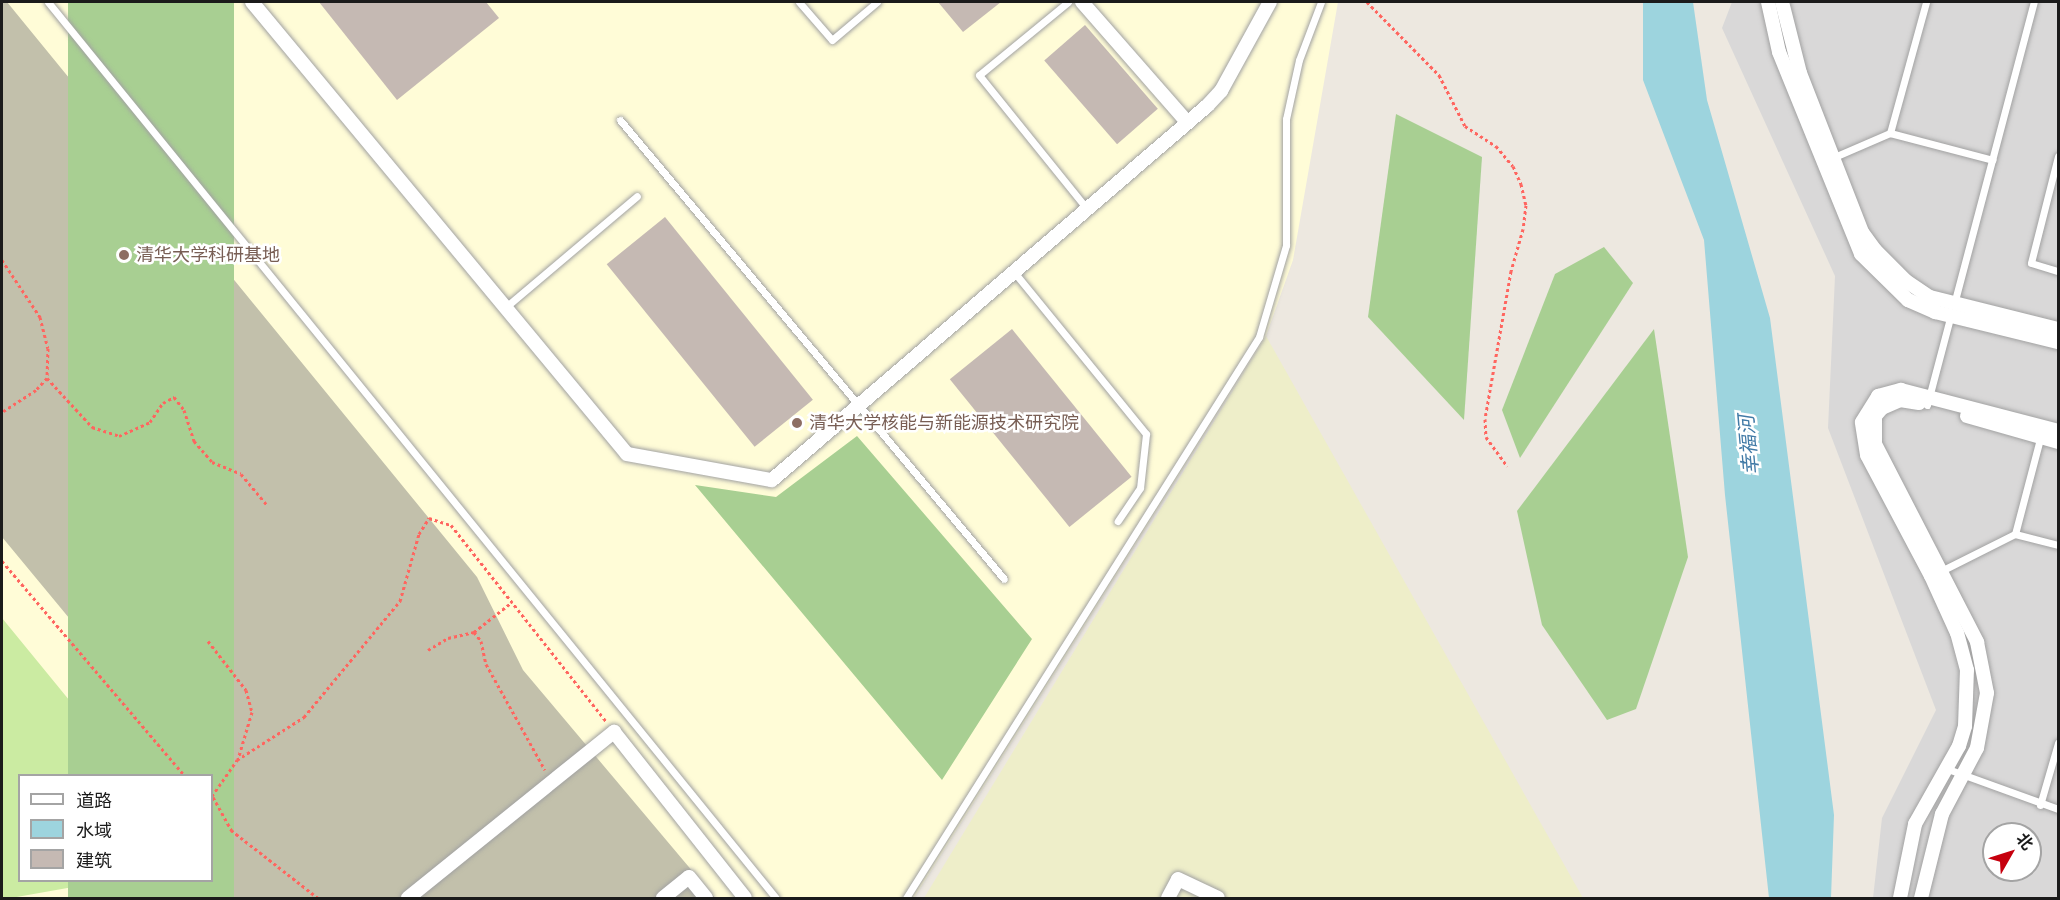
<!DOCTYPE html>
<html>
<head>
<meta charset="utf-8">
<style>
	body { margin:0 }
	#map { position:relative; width:2060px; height:900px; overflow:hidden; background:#ede8e0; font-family:"Public Sans","Noto Sans SC",sans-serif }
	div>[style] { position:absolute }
	.residential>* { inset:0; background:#d9d8d8 }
	.education>* { inset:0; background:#fffcd7 }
	.construction>* { inset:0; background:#c2c0ab }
	.farmland>* { inset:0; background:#eeeec9 }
	.grass>* { inset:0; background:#cbeba2 }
	.forest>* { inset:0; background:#a8cf92; transform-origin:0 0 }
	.water>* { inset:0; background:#9dd4de }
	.building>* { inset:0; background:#c5b9b3; transform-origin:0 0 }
	.path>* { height:3px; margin-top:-1.5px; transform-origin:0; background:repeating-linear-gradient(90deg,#ff655f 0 3px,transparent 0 6px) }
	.roads { filter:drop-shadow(0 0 2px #a2a2a2) drop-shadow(0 0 2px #a2a2a2) }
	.lane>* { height:7px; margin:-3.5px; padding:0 3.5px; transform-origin:3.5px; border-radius:3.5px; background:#fff }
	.street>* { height:14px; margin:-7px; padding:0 7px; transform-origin:7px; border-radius:7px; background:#fff }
	.dots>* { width:16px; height:16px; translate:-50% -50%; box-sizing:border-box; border:3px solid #fff; border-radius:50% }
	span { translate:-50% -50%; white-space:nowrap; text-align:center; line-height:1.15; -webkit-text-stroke:5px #fff; paint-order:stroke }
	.education-label { font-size:18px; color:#785e54 }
	.left { translate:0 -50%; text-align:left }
	.water-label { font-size:20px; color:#417aa6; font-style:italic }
	.frame { position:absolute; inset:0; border:3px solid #1b1b1b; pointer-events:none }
	.legend { position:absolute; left:18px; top:774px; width:195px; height:108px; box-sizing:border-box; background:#fff; border:2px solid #a4a4a4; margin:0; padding:8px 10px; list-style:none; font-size:18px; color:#1b1b1b }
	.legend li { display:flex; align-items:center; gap:12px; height:30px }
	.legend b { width:30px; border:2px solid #a4a4a4 }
	.north { position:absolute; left:1982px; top:822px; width:60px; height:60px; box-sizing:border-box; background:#fff; border:2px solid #a4a4a4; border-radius:50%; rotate:51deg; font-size:16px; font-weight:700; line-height:24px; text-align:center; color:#1b1b1b }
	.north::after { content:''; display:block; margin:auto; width:21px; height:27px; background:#c6000e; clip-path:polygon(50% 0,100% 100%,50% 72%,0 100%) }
</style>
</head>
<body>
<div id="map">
	<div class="residential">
		<div style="clip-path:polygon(evenodd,1732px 2px,2058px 2px,2058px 898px,1873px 898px,1882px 818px,1936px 710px,1828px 428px,1835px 276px,1722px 28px,1732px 2px,1994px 834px,2030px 834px,2030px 870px,1994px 870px,1994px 834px)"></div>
	</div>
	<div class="education">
		<div style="clip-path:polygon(evenodd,2px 2px,1338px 2px,1293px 260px,1266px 336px,914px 898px,2px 898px,2px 2px,20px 776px,212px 776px,212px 880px,20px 880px,20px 776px)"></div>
	</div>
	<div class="construction">
		<div style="clip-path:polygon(2px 2px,7px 2px,477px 577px,523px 670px,715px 898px,133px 898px,152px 881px,212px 880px,212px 825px,227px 810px,212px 791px,212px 776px,199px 775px,2px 537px)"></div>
	</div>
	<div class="farmland">
		<div style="clip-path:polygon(1266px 336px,1583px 898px,924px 898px)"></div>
	</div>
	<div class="grass">
		<div style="clip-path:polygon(2px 618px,128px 772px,127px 776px,20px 776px,20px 880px,92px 881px,90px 884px,11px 898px,2px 898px)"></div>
	</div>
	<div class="forest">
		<div style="left:68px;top:2px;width:166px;height:964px"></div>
		<div style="clip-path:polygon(1396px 114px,1482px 157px,1464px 420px,1368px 317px)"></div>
		<div style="clip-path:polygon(1604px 247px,1633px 283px,1520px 458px,1502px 410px,1555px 274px)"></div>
		<div style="clip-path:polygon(1654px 329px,1688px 557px,1636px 709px,1607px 720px,1542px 625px,1517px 511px)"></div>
		<div style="clip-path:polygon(857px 436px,1032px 639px,942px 780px,695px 485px,776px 497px)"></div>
	</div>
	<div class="water">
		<div style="clip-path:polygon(1643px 2px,1693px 2px,1707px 100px,1770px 318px,1834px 815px,1831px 898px,1769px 898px,1725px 495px,1704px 240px,1643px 80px)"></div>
	</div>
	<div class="building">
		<div style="clip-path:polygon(319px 2px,486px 2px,499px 18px,397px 100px)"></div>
		<div style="clip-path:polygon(938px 2px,1001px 2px,963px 32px)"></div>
		<div style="left:1085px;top:25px;width:111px;height:54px;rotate:49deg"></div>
		<div style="left:665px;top:217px;width:235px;height:75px;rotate:51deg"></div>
		<div style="left:1012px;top:329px;width:190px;height:80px;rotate:51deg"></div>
	</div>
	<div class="path">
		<div style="left:1367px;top:2px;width:103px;rotate:45.4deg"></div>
		<div style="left:1439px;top:75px;width:57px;rotate:63deg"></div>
		<div style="left:1465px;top:126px;width:37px;rotate:33deg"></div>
		<div style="left:1496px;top:146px;width:26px;rotate:50deg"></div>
		<div style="left:1513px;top:166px;width:20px;rotate:66deg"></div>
		<div style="left:1521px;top:184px;width:22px;rotate:77deg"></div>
		<div style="left:1526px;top:205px;width:24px;rotate:97deg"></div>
		<div style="left:1523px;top:229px;width:44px;rotate:105.9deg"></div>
		<div style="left:1511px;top:271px;width:150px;rotate:100deg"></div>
		<div style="left:1485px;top:419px;width:18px;rotate:87deg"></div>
		<div style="left:1486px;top:437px;width:36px;rotate:54deg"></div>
		<div style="left:2px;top:260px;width:69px;rotate:56.3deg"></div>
		<div style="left:40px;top:317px;width:32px;rotate:76deg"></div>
		<div style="left:48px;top:348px;width:30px;rotate:92deg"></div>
		<div style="left:47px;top:378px;width:16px;rotate:133deg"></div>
		<div style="left:36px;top:390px;width:40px;rotate:147.1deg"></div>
		<div style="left:47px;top:378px;width:67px;rotate:47.4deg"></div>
		<div style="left:92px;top:427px;width:28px;rotate:18deg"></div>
		<div style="left:119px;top:436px;width:34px;rotate:-24deg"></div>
		<div style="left:150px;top:422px;width:23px;rotate:-56deg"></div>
		<div style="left:163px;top:403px;width:13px;rotate:-29deg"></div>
		<div style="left:174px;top:397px;width:16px;rotate:52deg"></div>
		<div style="left:184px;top:410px;width:33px;rotate:72deg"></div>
		<div style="left:194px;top:441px;width:28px;rotate:49deg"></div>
		<div style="left:212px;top:462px;width:31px;rotate:22deg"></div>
		<div style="left:241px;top:474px;width:40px;rotate:50deg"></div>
		<div style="left:2px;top:561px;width:282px;rotate:49.6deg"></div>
		<div style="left:474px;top:632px;width:48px;rotate:-38.3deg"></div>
		<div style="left:208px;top:641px;width:62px;rotate:52.2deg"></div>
		<div style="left:246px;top:690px;width:23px;rotate:75deg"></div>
		<div style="left:252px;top:712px;width:49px;rotate:106.6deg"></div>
		<div style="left:428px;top:650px;width:23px;rotate:-31deg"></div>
		<div style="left:448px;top:638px;width:27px;rotate:-13deg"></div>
		<div style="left:474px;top:632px;width:11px;rotate:52deg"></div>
		<div style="left:481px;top:641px;width:24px;rotate:78deg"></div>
		<div style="left:486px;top:664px;width:121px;rotate:60.9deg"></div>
		<div style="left:212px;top:796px;width:44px;rotate:-55.2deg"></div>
		<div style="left:237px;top:760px;width:80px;rotate:-32.7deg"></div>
		<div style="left:304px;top:717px;width:151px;rotate:-50.4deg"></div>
		<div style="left:400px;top:601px;width:70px;rotate:-74.2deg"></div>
		<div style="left:419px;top:534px;width:19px;rotate:-58deg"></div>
		<div style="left:429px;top:518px;width:23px;rotate:18deg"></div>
		<div style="left:451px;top:525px;width:250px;rotate:51.7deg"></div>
		<div style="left:213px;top:797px;width:38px;rotate:61deg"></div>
		<div style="left:231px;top:830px;width:110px;rotate:38deg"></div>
	</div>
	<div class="roads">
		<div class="lane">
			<div style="left:48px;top:2px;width:1154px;rotate:50.91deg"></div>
			<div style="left:799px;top:2px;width:50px;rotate:49deg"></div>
			<div style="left:832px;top:40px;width:59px;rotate:-40.2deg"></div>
			<div style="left:1068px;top:2px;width:115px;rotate:140.6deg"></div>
			<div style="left:979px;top:75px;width:172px;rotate:51.1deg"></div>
			<div style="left:620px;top:120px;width:598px;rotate:50.08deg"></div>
			<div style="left:1890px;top:133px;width:106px;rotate:14.7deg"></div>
			<div style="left:2058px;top:156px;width:110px;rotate:104.2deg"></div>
			<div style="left:2031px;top:263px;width:28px;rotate:17deg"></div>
			<div style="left:1832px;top:158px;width:63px;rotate:-23.3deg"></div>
			<div style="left:1890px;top:133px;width:136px;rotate:-74.6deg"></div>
			<div style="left:1014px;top:272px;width:209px;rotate:50.8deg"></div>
			<div style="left:1146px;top:434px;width:54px;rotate:96.3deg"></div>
			<div style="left:1140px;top:488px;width:40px;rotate:124deg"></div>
			<div style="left:1954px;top:304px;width:312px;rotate:-75.2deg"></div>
			<div style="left:507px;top:306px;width:170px;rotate:-40.2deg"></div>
			<div style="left:1927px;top:405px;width:94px;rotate:-75.2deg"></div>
			<div style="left:2015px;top:534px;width:102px;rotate:-75.3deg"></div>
			<div style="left:1939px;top:572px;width:85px;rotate:-26.6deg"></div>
			<div style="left:2015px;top:534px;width:44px;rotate:14.3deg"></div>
			<div style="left:1945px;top:768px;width:120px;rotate:19.9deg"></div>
			<div style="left:2040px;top:805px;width:65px;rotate:-73.8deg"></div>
			<div style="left:906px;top:898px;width:663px;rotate:-57.82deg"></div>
			<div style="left:1259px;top:337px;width:96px;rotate:-73.6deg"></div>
			<div style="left:1286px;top:245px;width:126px;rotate:-90deg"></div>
			<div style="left:1286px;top:119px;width:60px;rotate:-77.6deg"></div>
			<div style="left:1299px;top:60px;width:62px;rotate:-69.2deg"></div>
		</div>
		<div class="street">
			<div style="left:252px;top:2px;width:587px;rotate:50.32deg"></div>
			<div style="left:627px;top:454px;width:147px;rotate:10.2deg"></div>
			<div style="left:772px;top:480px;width:574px;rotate:-40.69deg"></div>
			<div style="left:1207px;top:106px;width:21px;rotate:-47deg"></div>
			<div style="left:1221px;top:91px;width:102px;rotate:-61.2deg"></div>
			<div style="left:1082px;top:2px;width:159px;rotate:48.8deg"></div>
			<div style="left:1768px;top:2px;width:51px;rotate:77.6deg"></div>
			<div style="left:1779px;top:52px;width:218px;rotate:67.9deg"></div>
			<div style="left:1861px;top:254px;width:66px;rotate:44.4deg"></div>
			<div style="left:1908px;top:300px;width:30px;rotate:24deg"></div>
			<div style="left:1935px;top:312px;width:127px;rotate:13.7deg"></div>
			<div style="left:1782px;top:2px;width:73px;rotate:75.8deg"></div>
			<div style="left:1800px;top:73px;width:171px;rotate:68.7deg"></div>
			<div style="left:1862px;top:232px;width:22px;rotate:54deg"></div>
			<div style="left:1875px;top:250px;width:44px;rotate:45deg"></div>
			<div style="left:1906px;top:281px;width:29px;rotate:34deg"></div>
			<div style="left:1930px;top:297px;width:132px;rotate:14deg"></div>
			<div style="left:1919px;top:403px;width:19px;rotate:-171deg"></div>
			<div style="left:1900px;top:400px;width:20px;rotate:156deg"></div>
			<div style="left:1882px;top:408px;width:11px;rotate:131deg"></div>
			<div style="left:1875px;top:416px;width:28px;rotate:90deg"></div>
			<div style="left:1875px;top:444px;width:223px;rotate:62.7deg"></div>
			<div style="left:1977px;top:642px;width:52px;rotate:78.9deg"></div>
			<div style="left:1987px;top:693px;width:56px;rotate:100.3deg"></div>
			<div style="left:1977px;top:748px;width:75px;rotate:117.9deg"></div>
			<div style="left:1942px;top:814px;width:87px;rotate:104deg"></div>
			<div style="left:1967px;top:416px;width:95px;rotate:15.9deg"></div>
			<div style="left:408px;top:898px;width:265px;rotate:-38.9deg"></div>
			<div style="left:614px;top:732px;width:211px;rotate:51.7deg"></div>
			<div style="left:663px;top:898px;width:33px;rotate:-39deg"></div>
			<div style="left:689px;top:877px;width:27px;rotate:51deg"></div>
			<div style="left:1168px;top:898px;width:21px;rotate:-62deg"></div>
			<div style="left:1178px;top:879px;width:44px;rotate:25.4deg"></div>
			<div style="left:1900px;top:898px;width:76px;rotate:-78.5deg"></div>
			<div style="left:1915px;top:824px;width:90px;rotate:-60.6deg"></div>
			<div style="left:1959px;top:746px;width:21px;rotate:-73deg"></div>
			<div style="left:1965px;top:726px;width:56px;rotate:-88deg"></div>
			<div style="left:1967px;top:670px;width:38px;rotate:-105deg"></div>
			<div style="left:1957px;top:633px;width:63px;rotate:-114.5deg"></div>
			<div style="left:1931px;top:576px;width:137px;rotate:-117.9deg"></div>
			<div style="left:1867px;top:455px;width:33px;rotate:-99deg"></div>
			<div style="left:1862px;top:422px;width:31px;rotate:-58deg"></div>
			<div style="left:1878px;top:396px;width:24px;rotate:-15deg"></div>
			<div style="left:1901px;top:390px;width:162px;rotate:14.6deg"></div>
		</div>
	</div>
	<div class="dots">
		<div style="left:124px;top:255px;background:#8d6e63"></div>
		<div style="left:797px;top:423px;background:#8d6e63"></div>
	</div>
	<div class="education-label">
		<span class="left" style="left:136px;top:255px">清华大学科研基地</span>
		<span class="left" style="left:809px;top:423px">清华大学核能与新能源技术研究院</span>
	</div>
	<div class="water-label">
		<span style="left:1749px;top:445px;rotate:-95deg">幸福河</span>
	</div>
	<div class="frame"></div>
	<ul class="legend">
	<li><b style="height:8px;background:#fff"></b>道路</li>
	<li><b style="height:16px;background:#9dd4de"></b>水域</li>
	<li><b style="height:16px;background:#c5b9b3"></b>建筑</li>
	</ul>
	<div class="north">北</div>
</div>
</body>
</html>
